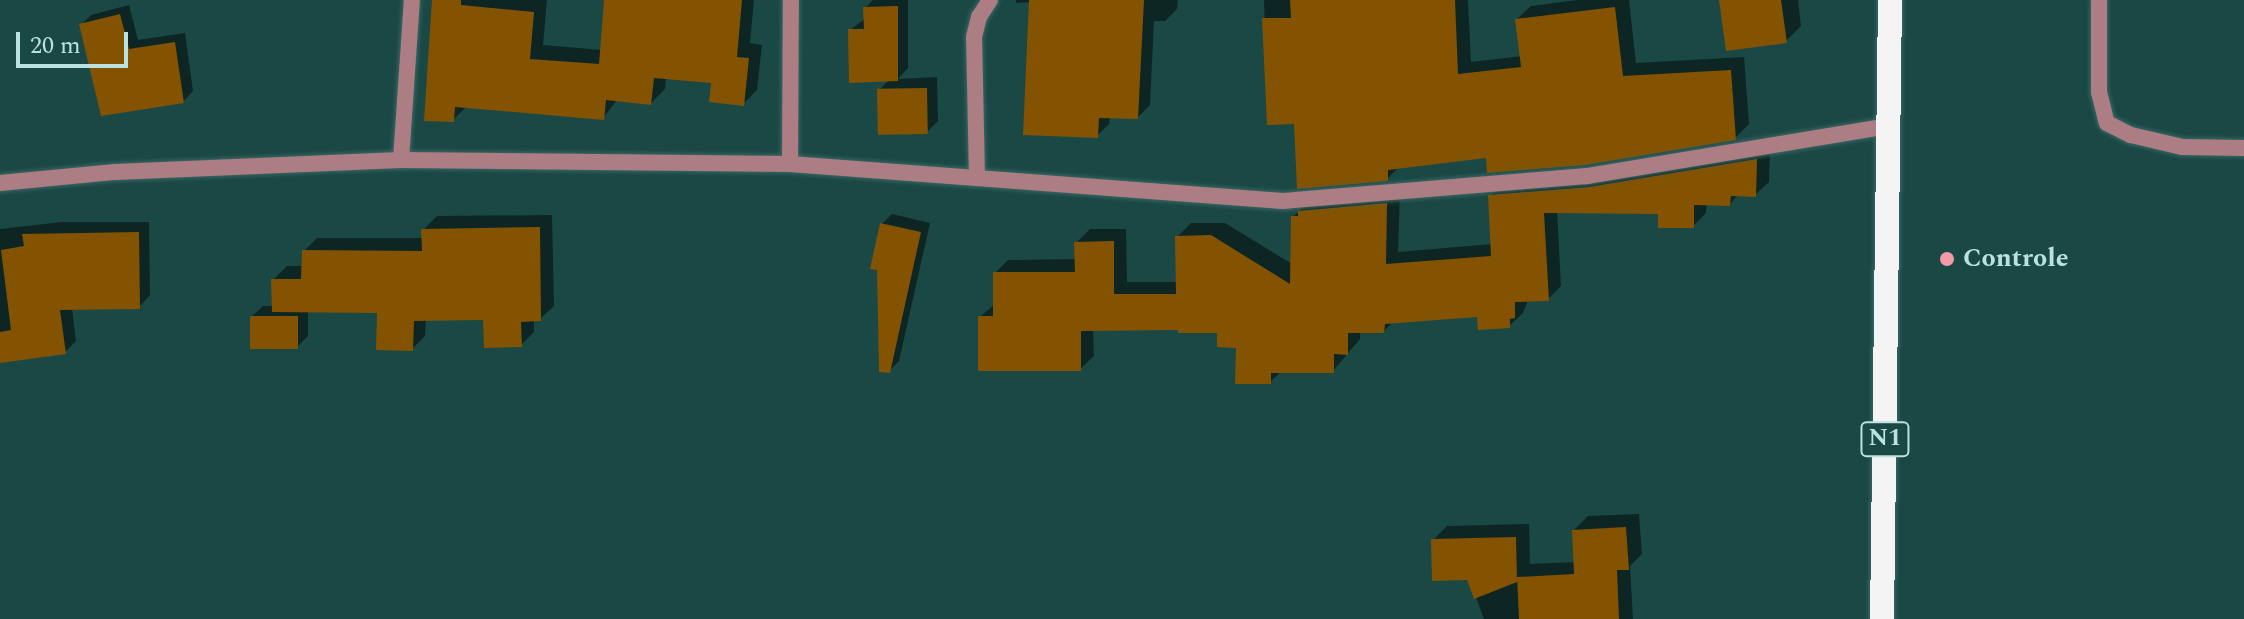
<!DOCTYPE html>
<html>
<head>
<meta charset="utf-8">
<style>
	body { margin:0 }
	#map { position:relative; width:2244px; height:619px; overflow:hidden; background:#1a4845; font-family:Spectral,serif }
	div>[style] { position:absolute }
	.shadow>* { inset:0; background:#0007 }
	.building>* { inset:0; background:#845302; transform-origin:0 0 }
	.roads { filter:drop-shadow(0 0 2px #3a6764) drop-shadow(0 0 2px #3a6764) }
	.lane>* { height:16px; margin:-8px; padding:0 8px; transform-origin:8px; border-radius:8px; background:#ac7d83 }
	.street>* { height:16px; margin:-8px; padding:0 8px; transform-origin:8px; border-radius:8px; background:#ac7d83 }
	.highway>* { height:24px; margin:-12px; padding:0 12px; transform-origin:12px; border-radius:12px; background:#f4f4f4 }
	.dots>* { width:22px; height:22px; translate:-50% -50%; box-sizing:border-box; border:4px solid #1a4845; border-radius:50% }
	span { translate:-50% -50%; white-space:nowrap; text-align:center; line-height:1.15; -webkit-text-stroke:6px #1a4845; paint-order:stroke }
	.shield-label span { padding:2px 6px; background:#1a4845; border:2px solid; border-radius:6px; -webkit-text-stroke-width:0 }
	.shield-label { font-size:24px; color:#bbe2df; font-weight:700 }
	.poi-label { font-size:26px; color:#bbe2df; font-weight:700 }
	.left { translate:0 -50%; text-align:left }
	.scale { position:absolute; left:16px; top:32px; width:112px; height:36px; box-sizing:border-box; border:4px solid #bbe2df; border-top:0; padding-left:10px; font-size:24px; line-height:28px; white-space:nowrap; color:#bbe2df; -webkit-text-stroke:6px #1a4845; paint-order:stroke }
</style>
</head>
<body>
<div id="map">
	<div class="shadow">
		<div style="clip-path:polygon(434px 0,547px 0,543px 45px,602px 50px,606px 0,754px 0,750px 43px,762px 45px,757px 90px,743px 104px,714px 81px,666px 77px,665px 89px,651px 103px,618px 99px,603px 118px,467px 106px,453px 120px)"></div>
		<div style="clip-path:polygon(873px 0,908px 0,908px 68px,898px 79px,937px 77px,938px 121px,927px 132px,879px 90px,889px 80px,850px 30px,866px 18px,865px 8px)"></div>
		<div style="clip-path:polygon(1016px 0,1178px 0,1177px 9px,1165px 21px,1154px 21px,1150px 105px,1138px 117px,1110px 116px,1109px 124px,1097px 136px,1031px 2px,1016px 3px)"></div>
		<div style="clip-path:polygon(1264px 0,1468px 0,1471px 62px,1522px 56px,1517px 19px,1531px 6px,1577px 0,1629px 0,1636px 63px,1744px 57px,1749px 124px,1735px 138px,1488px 156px,1399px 167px,1387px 179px,1296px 122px,1268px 123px)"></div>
		<div style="clip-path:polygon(1721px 0,1798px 0,1801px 26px,1786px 41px)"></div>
		<div style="clip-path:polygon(129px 5px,138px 40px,185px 33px,193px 91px,183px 102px,81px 25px,91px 15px)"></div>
		<div style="clip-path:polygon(1770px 147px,1769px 182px,1755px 195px,1739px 194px,1730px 204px,1707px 203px,1706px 213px,1693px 226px,1660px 213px,1557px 211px,1561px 286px,1548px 299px,1528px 300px,1523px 313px,1509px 326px,1479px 315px,1394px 321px,1384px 331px,1360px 331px,1360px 339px,1333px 371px,1282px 371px,1270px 382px,1219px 331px,1180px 328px,1093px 329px,1094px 356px,1080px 369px,980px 317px,995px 304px,995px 273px,1008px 260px,1077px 259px,1076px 243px,1090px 229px,1126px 229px,1127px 282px,1178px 282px,1177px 237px,1191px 223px,1225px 223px,1292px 264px,1293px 217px,1307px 203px,1400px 191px,1398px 252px,1493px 244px,1490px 196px,1503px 183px)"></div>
		<div style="clip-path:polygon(892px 214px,930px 223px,899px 361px,889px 371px,882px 224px)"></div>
		<div style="clip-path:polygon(552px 215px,554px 306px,540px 319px,534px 319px,534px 332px,521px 345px,485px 318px,426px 319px,425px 336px,412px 349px,379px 311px,308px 310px,308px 336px,297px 347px,251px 317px,263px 306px,274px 306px,273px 280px,287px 266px,303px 266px,304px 251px,317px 238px,423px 238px,423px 230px,437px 216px)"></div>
		<div style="clip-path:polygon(62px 222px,149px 222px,150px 295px,139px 307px,72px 308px,76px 341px,65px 352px,0 361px,0 229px)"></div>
		<div style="clip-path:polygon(1639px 514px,1642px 554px,1630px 566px,1633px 619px,1484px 619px,1469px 578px,1433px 540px,1447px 526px,1529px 524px,1530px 564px,1576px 562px,1574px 530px,1588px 516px)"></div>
	</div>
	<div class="building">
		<div style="clip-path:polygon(432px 0,461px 0,461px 5px,534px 12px,530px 59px,599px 64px,604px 0,742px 0,737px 57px,749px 58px,744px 106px,709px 102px,711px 83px,654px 78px,651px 105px,606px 100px,604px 120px,455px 107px,454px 122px,424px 121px)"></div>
		<div style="clip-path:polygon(1029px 0,1144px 0,1138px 119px,1099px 118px,1098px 138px,1023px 135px)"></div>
		<div style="clip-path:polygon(1290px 0,1455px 0,1458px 74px,1521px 67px,1515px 19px,1615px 7px,1623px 76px,1731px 70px,1736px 140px,1586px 165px,1487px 173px,1486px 158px,1388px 170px,1388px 181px,1297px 189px,1294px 124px,1267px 125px,1262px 18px,1291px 18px)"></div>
		<div style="clip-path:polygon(1719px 0,1781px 0,1787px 43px,1726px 51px)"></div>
		<div style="clip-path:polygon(898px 6px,898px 81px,849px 83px,848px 29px,864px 29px,863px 7px)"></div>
		<div style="clip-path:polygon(120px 14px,129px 49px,175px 42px,184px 103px,101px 116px,79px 24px)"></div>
		<div style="left:927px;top:88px;width:46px;height:50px;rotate:89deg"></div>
		<div style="clip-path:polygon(1757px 159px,1756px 197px,1731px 196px,1730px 206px,1694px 205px,1694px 228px,1658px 228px,1658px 214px,1544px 213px,1549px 301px,1515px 302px,1515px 318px,1510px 319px,1510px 328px,1478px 330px,1477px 317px,1385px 324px,1384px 333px,1348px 333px,1348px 355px,1334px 354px,1334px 373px,1271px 373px,1271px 384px,1235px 384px,1236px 348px,1217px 347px,1217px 333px,1178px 333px,1178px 330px,1081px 331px,1081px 371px,978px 371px,978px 316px,993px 316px,993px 272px,1075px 272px,1074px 242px,1114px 241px,1114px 294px,1176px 294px,1175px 236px,1211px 235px,1290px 284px,1291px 216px,1298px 216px,1298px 211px,1387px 203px,1386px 264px,1491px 256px,1488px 195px,1589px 187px)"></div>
		<div style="clip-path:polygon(880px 223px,921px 232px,890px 373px,879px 372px,877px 270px,870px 269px)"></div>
		<div style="clip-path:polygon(540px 227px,541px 321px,521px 322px,522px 347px,484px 348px,483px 320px,414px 321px,413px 351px,376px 350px,377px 313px,272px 312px,271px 279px,301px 279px,302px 250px,422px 251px,421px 229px)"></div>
		<div style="clip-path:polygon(139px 232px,140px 309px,60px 310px,66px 354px,0 363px,0 332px,11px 330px,1px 250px,24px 246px,22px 234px)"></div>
		<div style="left:250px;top:316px;width:48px;height:33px"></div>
		<div style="clip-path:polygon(1626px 527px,1629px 570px,1617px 570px,1619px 619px,1519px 619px,1517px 577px,1574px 574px,1572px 530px)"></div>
		<div style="clip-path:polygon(1516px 537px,1517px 582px,1474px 599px,1467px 580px,1432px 581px,1431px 539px)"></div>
	</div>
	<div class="roads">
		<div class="lane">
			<div style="left:2099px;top:0;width:92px;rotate:90deg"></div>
			<div style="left:2099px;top:92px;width:32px;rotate:76deg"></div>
			<div style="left:2107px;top:123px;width:27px;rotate:27deg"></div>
			<div style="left:2131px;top:135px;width:52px;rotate:13.2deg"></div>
			<div style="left:2182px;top:147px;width:62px;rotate:0.9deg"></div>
		</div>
		<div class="street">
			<div style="left:401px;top:160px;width:160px;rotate:-86.1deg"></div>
			<div style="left:790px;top:164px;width:164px;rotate:-89.7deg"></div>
			<div style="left:977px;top:178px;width:141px;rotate:-91.2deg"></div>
			<div style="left:974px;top:37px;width:21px;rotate:-76deg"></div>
			<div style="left:979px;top:17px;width:20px;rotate:-57deg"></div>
			<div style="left:0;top:183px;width:116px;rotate:-5.5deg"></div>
			<div style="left:115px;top:172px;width:286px;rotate:-2.4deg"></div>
			<div style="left:401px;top:160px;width:389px;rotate:0.6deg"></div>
			<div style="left:790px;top:164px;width:494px;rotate:4.3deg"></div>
			<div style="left:1283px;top:201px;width:305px;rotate:-4.7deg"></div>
			<div style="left:1587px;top:176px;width:306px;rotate:-9.4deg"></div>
		</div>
		<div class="highway">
			<div style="left:1882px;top:619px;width:619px;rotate:-89.26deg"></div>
		</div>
	</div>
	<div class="dots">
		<div style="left:1947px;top:259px;background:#f39aa8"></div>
	</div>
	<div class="shield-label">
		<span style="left:1885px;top:439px">N1</span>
	</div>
	<div class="poi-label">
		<span class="left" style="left:1963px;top:259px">Controle</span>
	</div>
	<div class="scale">20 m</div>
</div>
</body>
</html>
